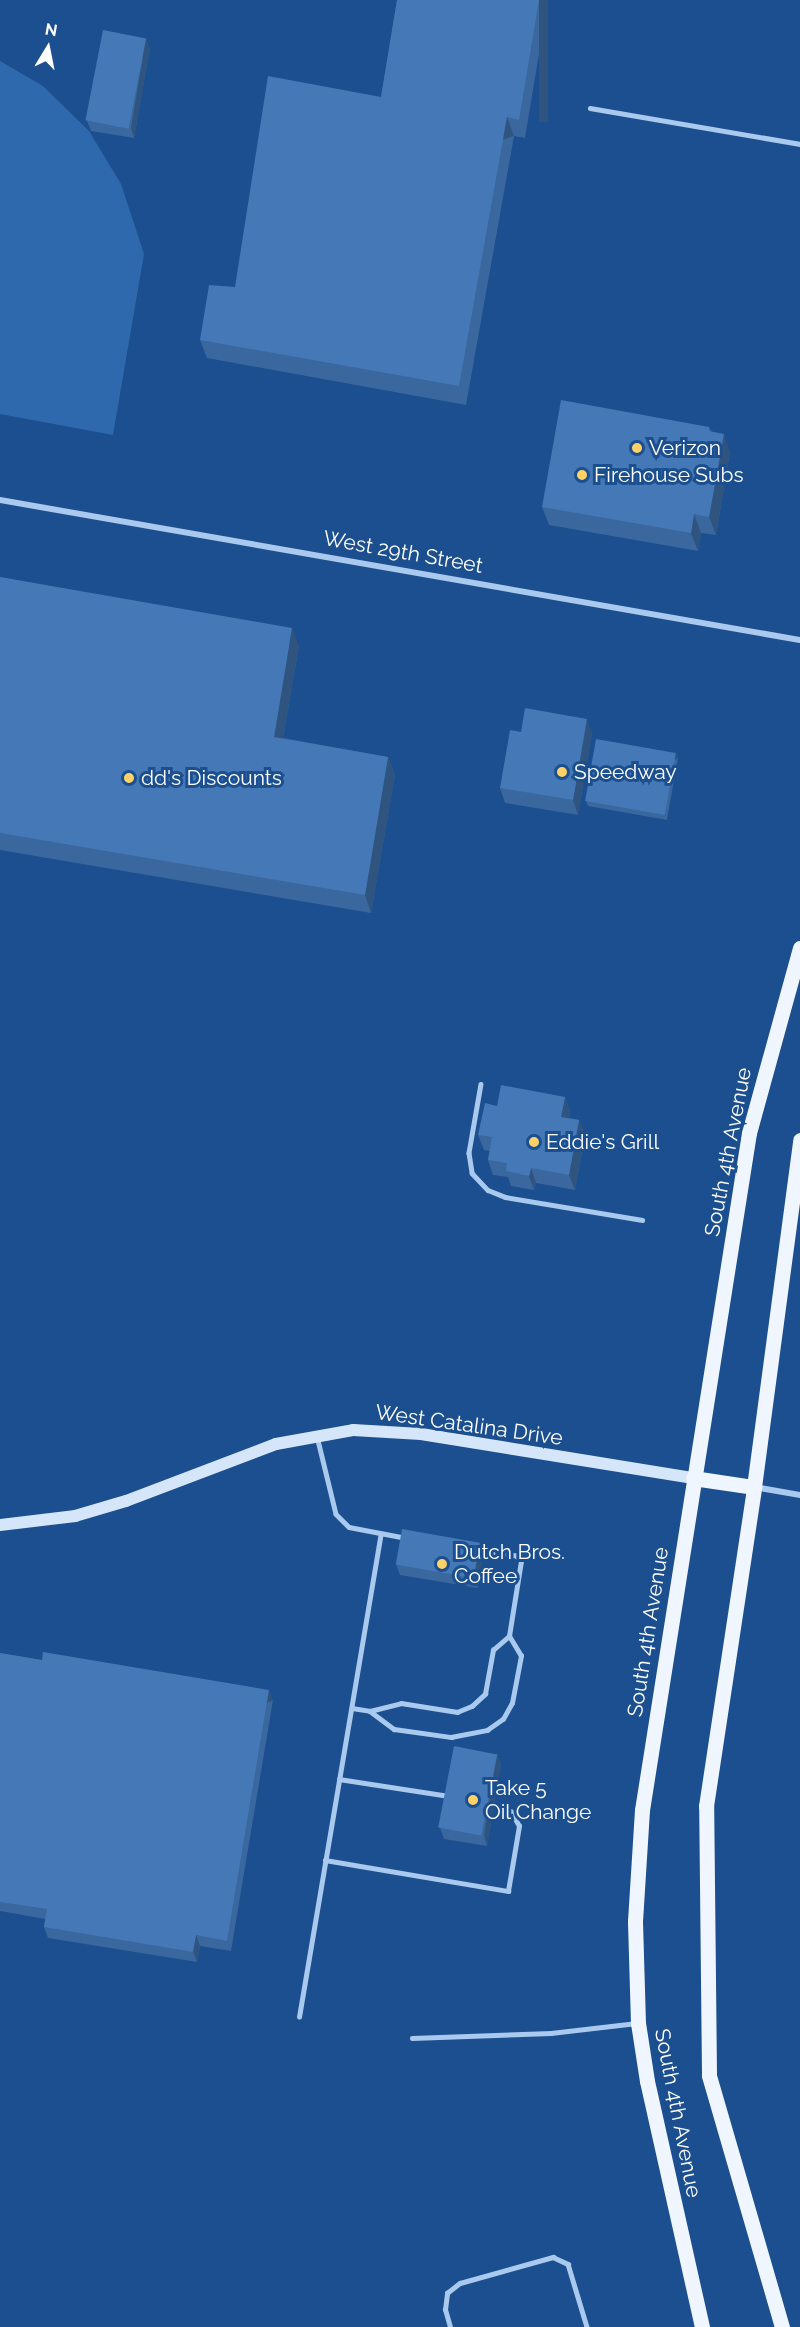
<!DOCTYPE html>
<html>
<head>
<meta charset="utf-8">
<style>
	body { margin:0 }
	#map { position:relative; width:800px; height:2327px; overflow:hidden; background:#1b4f8f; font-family:Raleway,sans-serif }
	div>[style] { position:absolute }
	.green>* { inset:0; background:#2e69ad }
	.lane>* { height:4.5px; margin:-2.25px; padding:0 2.25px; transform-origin:2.25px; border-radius:2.25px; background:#a9c9ee }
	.street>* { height:6px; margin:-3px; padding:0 3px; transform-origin:3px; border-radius:3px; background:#a9c9ee }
	.secondary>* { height:12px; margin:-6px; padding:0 6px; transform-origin:6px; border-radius:6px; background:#d6e6fa }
	.primary>* { height:15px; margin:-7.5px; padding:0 7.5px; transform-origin:7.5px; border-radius:7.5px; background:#f0f6ff }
	.wall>* { inset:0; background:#3a679d }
	.shaded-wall>* { inset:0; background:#305480; transform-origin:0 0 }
	.building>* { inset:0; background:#4478b7; transform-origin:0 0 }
	.dots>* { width:16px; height:16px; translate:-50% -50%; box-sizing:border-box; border:3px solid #1b4f8f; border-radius:50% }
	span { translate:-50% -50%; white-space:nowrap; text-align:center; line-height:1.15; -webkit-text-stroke:6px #1b4f8f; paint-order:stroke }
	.poi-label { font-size:21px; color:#fff }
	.left { translate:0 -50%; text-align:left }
	.street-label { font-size:21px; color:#fff }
	.north { position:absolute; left:18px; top:18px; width:60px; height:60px; -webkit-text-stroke:4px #1b4f8f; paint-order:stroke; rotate:10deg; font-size:16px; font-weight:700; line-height:24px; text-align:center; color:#fff }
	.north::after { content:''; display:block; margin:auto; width:21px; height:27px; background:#fff; clip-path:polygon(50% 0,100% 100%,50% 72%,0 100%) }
</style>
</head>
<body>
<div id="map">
	<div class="green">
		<div style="clip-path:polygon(0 61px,43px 86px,89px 131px,121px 184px,144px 254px,113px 435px,0 414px)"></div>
	</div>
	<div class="lane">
		<div style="left:590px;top:108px;width:213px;rotate:9.7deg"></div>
		<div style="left:481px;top:1084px;width:70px;rotate:99.9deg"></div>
		<div style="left:469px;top:1153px;width:20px;rotate:81deg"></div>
		<div style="left:472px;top:1173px;width:23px;rotate:47deg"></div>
		<div style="left:488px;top:1190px;width:18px;rotate:22deg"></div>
		<div style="left:505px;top:1197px;width:139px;rotate:9.5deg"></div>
		<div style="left:317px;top:1436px;width:80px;rotate:76.3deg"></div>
		<div style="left:336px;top:1514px;width:18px;rotate:45deg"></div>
		<div style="left:349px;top:1527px;width:58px;rotate:10.9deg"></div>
		<div style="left:352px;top:1708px;width:18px;rotate:9deg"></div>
		<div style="left:370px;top:1711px;width:32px;rotate:-14deg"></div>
		<div style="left:401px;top:1703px;width:57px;rotate:9.1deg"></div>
		<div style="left:457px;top:1712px;width:16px;rotate:-22deg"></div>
		<div style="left:472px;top:1706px;width:18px;rotate:-43deg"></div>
		<div style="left:485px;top:1694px;width:45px;rotate:-79.7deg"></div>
		<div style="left:493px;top:1650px;width:21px;rotate:-41deg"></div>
		<div style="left:509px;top:1636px;width:76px;rotate:-80.9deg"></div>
		<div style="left:521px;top:1561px;width:7px;rotate:-135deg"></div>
		<div style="left:516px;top:1556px;width:37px;rotate:-171deg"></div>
		<div style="left:370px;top:1711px;width:30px;rotate:37deg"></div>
		<div style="left:394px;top:1729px;width:58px;rotate:8deg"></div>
		<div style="left:451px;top:1737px;width:37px;rotate:-11deg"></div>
		<div style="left:487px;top:1730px;width:19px;rotate:-35deg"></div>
		<div style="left:503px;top:1719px;width:18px;rotate:-61deg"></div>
		<div style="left:512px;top:1703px;width:48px;rotate:-79.2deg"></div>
		<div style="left:521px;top:1656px;width:23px;rotate:-121deg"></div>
		<div style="left:339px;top:1779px;width:111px;rotate:8.8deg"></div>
		<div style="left:325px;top:1860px;width:186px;rotate:9.6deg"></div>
		<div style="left:508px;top:1891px;width:66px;rotate:-80.4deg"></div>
		<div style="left:519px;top:1826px;width:16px;rotate:-120deg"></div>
		<div style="left:511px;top:1812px;width:19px;rotate:-155deg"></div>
		<div style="left:299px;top:2017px;width:490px;rotate:-80.4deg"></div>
		<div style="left:412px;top:2038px;width:139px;rotate:-2.1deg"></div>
		<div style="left:551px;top:2033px;width:86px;rotate:-6.7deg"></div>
		<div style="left:450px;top:2327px;width:18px;rotate:-106deg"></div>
		<div style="left:445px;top:2310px;width:17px;rotate:-83deg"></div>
		<div style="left:447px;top:2293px;width:16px;rotate:-38deg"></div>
		<div style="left:460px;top:2283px;width:97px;rotate:-15.6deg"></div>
		<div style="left:553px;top:2257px;width:17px;rotate:25deg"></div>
		<div style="left:568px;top:2264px;width:66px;rotate:73.2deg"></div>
	</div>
	<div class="street">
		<div style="left:0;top:500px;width:812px;rotate:9.93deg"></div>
		<div style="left:754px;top:1487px;width:47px;rotate:9.9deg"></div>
	</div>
	<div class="secondary">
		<div style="left:0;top:1525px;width:76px;rotate:-6.8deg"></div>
		<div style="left:75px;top:1516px;width:53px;rotate:-16.4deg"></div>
		<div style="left:126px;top:1501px;width:160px;rotate:-20.8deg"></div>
		<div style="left:276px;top:1444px;width:78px;rotate:-10.3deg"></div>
		<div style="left:353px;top:1430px;width:68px;rotate:3.4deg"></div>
		<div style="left:421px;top:1434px;width:276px;rotate:9.2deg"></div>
	</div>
	<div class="primary">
		<div style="left:693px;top:1478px;width:62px;rotate:8.4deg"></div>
		<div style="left:702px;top:2327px;width:252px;rotate:-102.6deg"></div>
		<div style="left:647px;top:2081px;width:59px;rotate:-98.8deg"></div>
		<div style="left:638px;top:2023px;width:102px;rotate:-91.7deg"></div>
		<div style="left:635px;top:1921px;width:111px;rotate:-86.4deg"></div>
		<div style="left:642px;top:1810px;width:685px;rotate:-81.02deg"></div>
		<div style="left:749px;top:1133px;width:192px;rotate:-74.6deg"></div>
		<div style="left:782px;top:2327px;width:262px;rotate:-106.2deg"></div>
		<div style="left:709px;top:2075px;width:269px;rotate:-90.6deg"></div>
		<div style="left:706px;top:1806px;width:323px;rotate:-81.4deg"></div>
		<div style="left:754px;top:1487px;width:350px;rotate:-82.4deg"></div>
	</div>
	<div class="wall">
		<div style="clip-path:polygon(397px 0,548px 0,525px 138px,514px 136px,466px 405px,207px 358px,200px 340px,381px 97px)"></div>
		<div style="clip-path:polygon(150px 48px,134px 138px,91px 131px,87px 121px)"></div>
		<div style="clip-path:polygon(709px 427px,711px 431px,730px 452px,716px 535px,701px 533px,698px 551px,549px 525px,542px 507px)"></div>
		<div style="clip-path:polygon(0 577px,299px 646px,283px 738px,388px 757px,395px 775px,371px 913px,0 850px)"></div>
		<div style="clip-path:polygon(521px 732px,592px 733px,578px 815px,505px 803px,500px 788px)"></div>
		<div style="clip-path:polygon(678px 758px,667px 820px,588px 806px,586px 801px)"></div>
		<div style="clip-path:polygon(565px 1097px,570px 1112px,569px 1118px,579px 1120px,585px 1135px,575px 1190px,536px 1183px,534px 1190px,511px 1186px,508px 1177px,493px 1175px,488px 1160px,490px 1151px,484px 1150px,478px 1135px,497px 1106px)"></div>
		<div style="clip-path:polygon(480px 1543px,483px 1553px,478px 1588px,400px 1575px,396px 1564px)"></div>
		<div style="clip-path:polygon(0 1653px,273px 1700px,231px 1951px,200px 1946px,197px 1962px,48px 1938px,44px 1927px,45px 1919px,0 1911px)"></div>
		<div style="clip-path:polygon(497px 1754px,501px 1764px,487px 1846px,444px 1839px,440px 1828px)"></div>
	</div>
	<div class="shaded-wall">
		<div style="left:539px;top:0;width:9px;height:122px"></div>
		<div style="clip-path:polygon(146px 38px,150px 48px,134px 138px,131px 128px)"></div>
		<div style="left:507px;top:117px;width:20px;height:273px;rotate:70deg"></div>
		<div style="clip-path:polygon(724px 434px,730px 452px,716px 535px,709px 517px)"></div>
		<div style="clip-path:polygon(694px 514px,701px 533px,698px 551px,691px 533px)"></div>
		<div style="clip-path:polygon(292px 628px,299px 646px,280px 755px,274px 737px)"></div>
		<div style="clip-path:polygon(587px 719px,592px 733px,578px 815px,573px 800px)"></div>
		<div style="left:676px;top:753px;width:5px;height:63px;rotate:68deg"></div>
		<div style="clip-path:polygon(388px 757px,395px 775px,371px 913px,365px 895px)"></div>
		<div style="clip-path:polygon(565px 1097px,570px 1112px,567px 1132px,561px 1117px)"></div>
		<div style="clip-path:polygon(579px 1120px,585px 1135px,575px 1190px,569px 1175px)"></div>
		<div style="clip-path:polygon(531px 1168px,536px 1183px,534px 1190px,529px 1176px)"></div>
		<div style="clip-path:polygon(480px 1543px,483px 1553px,478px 1588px,474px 1577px)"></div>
		<div style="left:269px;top:1690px;width:11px;height:254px;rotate:68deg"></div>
		<div style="clip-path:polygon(497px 1754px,501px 1764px,487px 1846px,484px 1835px)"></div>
		<div style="clip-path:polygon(196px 1935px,200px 1946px,197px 1962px,193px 1952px)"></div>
	</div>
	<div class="building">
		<div style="clip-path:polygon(397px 0,539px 0,519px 120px,507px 117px,459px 386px,200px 340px,209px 285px,235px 287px,268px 76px,381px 97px)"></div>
		<div style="left:103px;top:30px;width:44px;height:92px;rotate:11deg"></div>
		<div style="clip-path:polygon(561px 400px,709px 427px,709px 431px,724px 434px,709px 517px,694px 514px,691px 533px,542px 507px)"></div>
		<div style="clip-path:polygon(0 577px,292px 628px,274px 737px,388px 757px,365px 895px,0 833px)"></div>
		<div style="clip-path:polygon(525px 708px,587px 719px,573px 800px,500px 788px,510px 730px,521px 732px)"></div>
		<div style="left:596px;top:739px;width:81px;height:63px;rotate:10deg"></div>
		<div style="clip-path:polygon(501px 1085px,565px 1097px,561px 1117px,579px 1120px,569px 1175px,531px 1168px,529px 1176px,506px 1171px,507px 1163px,488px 1160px,492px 1137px,478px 1135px,485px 1103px,497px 1106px)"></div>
		<div style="left:402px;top:1529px;width:79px;height:36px;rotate:10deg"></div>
		<div style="clip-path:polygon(43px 1652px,269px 1690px,227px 1941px,196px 1935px,193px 1952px,44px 1927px,47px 1909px,0 1902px,0 1653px,42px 1660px)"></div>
		<div style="left:454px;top:1746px;width:44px;height:83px;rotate:11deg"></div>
	</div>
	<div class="dots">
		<div style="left:637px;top:448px;background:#ffd166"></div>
		<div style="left:582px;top:475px;background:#ffd166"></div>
		<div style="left:562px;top:772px;background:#ffd166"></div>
		<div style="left:129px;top:778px;background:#ffd166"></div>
		<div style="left:534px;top:1142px;background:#ffd166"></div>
		<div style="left:442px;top:1564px;background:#ffd166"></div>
		<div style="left:473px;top:1800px;background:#ffd166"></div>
	</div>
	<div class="poi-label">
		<span class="left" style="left:649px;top:448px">Verizon</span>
		<span class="left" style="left:594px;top:475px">Firehouse Subs</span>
		<span class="left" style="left:574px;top:772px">Speedway</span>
		<span class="left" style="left:141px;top:778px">dd's Discounts</span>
		<span class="left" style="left:546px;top:1142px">Eddie's Grill</span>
		<span class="left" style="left:454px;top:1564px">Dutch Bros.<br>Coffee</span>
		<span class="left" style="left:485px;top:1800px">Take 5<br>Oil Change</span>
	</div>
	<div class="street-label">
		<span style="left:403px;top:552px;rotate:10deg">West 29th Street</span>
		<span style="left:728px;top:1152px;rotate:-79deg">South 4th Avenue</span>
		<span style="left:469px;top:1425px;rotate:8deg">West Catalina Drive</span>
		<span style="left:648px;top:1632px;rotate:-81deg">South 4th Avenue</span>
		<span style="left:678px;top:2113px;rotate:79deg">South 4th Avenue</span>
	</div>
	<div class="north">N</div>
</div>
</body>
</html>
